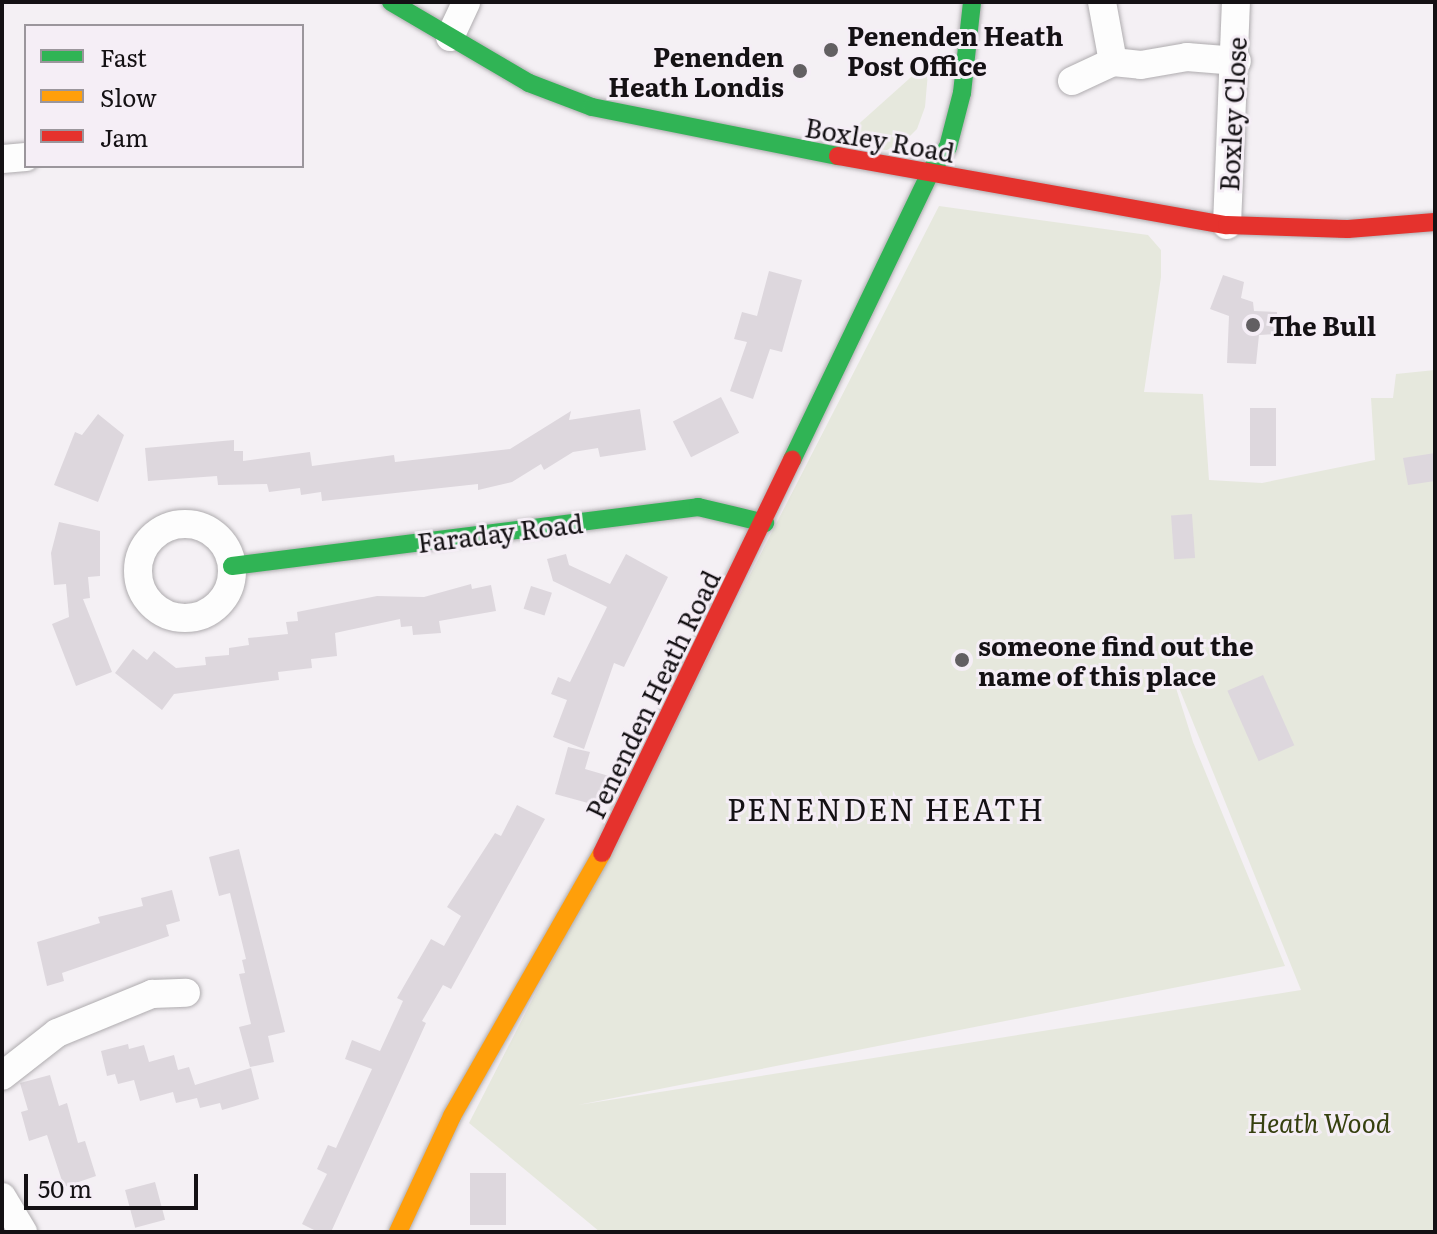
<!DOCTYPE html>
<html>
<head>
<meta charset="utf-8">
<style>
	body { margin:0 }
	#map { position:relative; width:1437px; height:1234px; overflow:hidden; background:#f4f0f4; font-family:Literata,serif }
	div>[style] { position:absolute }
	.green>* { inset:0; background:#e6e8dd }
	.building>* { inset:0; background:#ddd7dd; transform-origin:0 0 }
	.roads { filter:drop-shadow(0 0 2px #afacaf) drop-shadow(0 0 2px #afacaf) }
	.street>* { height:28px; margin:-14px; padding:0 14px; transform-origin:14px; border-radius:14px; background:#fdfdfd }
	.street>.ring { margin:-14px; padding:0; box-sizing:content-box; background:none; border:28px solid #fdfdfd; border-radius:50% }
	.fast>* { height:18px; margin:-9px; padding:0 9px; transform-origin:9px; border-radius:9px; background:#30b455 }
	.slow>* { height:18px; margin:-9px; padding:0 9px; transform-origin:9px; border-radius:9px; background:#ff9f0a }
	.jam>* { height:18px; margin:-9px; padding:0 9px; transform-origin:9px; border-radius:9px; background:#e5322d }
	.dots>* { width:22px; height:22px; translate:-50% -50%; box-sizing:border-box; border:4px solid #f5eef6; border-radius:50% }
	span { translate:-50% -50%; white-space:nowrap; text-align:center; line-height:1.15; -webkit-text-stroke:6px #f5eef6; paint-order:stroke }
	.poi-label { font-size:26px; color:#141114; font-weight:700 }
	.left { translate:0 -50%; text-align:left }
	.right { translate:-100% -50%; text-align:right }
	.street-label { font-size:26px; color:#141114 }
	.park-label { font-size:26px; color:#36400f; font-style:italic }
	.quarter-label { font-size:30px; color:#141114; letter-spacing:2px }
	.frame { position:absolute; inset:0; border:4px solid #141114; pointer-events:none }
	.legend { position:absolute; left:24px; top:24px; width:280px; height:144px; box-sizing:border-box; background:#f5eef6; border:2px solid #9b969c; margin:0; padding:10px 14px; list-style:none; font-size:24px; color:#141114 }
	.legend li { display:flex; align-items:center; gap:16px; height:40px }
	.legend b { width:40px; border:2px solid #9b969c }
	.scale { position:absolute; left:24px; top:1174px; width:174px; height:36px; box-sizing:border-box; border:4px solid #141114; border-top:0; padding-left:10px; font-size:24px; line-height:28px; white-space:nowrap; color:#141114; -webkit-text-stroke:6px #f5eef6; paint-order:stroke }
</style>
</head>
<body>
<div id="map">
	<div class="green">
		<div style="clip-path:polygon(929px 61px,925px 107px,917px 129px,904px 142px,887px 150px,833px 147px)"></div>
		<div style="clip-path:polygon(evenodd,939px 206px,1148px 235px,1161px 250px,1161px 277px,1144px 392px,1203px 394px,1209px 480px,1262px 483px,1375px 460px,1371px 398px,1393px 398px,1396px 374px,1435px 370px,1435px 1232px,600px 1232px,469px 1123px,939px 206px,1165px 653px,1301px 990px,578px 1105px,1285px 966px,1193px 742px,1165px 653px)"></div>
	</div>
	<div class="building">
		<div style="clip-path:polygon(769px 271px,802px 280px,782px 352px,770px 349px,753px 399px,730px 391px,747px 342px,734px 339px,742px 312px,757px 316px)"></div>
		<div style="clip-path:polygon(1223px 275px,1244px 282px,1241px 298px,1253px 302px,1254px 311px,1277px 312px,1277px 334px,1259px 335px,1256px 364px,1227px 363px,1229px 316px,1210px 309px)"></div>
		<div style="left:721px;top:397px;width:40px;height:54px;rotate:63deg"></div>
		<div style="left:1250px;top:408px;width:26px;height:58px"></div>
		<div style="clip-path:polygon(640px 409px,646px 450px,600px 457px,598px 448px,573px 452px,544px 470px,541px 464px,512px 482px,478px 490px,478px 484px,322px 501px,321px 492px,301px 495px,300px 488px,269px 492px,267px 484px,218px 485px,217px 476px,148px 481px,145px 448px,234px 440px,234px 451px,243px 451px,243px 461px,310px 452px,312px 466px,394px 455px,395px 462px,510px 449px,571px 411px,569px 420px)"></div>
		<div style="clip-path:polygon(98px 414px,124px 435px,98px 502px,54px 485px,75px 432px,82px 435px)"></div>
		<div style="clip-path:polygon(1435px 453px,1435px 481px,1408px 485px,1403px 458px)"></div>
		<div style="left:1192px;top:514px;width:44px;height:21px;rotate:86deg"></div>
		<div style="clip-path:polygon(59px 522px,100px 531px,100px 576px,88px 577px,90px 598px,83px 599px,112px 672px,76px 686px,52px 624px,69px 617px,66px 584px,54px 585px,51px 553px)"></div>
		<div style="clip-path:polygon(566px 554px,569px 565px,610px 584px,626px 554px,668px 577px,624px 667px,614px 663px,584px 749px,553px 737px,567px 700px,551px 694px,558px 677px,570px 682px,607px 607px,553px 581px,547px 559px)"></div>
		<div style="clip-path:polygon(471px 584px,472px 589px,491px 585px,496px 611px,439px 621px,441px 633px,413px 635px,412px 626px,401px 627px,400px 619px,335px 633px,337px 656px,311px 659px,312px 668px,278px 672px,279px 680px,174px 694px,162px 710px,115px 673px,133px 649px,147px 660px,154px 651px,176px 668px,206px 665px,205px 657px,229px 655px,229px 648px,249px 645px,248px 638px,288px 634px,286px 622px,298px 621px,297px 612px,377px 596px,424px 597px)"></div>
		<div style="left:531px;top:586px;width:22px;height:24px;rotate:18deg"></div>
		<div style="left:1263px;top:675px;width:77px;height:39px;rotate:66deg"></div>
		<div style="clip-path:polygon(568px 747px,590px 752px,585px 769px,609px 776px,599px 806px,555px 794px)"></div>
		<div style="clip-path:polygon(517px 805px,545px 819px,451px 989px,443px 985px,422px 1021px,426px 1023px,331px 1232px,318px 1232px,302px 1224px,327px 1174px,317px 1169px,328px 1145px,336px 1148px,372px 1069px,345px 1059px,352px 1040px,380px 1051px,403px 1001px,397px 998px,431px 939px,444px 946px,461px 916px,447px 907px,495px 833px,501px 836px)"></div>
		<div style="clip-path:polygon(239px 849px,285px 1032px,268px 1036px,274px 1062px,250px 1067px,239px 1027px,251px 1024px,239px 974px,245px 973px,242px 960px,246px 959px,230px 893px,219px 896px,209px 857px)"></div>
		<div style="clip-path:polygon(172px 890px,180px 921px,166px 925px,169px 936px,62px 973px,64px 981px,47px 986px,37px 942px,100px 923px,98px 917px,143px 906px,141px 898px)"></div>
		<div style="clip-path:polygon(128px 1044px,129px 1049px,144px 1045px,149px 1062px,174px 1055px,178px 1070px,189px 1067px,195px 1085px,251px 1068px,259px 1099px,222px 1110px,220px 1103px,200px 1108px,197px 1098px,176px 1103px,173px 1092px,140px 1101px,134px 1080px,118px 1084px,115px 1074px,107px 1076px,101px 1051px)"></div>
		<div style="clip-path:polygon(50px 1075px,59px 1106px,67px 1103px,78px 1143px,85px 1141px,96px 1176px,64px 1187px,47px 1135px,29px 1141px,21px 1112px,28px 1110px,20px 1083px)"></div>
		<div style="left:470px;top:1173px;width:36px;height:52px"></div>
		<div style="left:155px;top:1182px;width:39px;height:31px;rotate:75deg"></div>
	</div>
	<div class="roads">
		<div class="street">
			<div style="left:1102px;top:2px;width:61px;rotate:79.6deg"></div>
			<div style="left:450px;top:37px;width:38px;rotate:-65deg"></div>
			<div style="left:1072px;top:81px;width:45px;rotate:-24.9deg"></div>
			<div style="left:1113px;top:62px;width:28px;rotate:6deg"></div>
			<div style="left:1141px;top:65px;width:47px;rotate:-9.9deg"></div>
			<div style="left:1187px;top:57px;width:50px;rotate:4.6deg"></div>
			<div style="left:2px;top:159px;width:24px;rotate:-5deg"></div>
			<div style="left:1227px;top:225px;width:223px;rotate:-87.7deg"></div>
			<div class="ring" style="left:138px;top:524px;width:66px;height:66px"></div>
			<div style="left:2px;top:1076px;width:70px;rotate:-38deg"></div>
			<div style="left:57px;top:1033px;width:103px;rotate:-22.3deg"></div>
			<div style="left:152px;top:994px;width:34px;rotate:-2deg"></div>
			<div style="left:2px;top:1197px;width:41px;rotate:59deg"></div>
		</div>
		<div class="fast">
			<div style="left:391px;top:2px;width:160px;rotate:30.4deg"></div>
			<div style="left:529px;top:83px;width:67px;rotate:20.9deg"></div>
			<div style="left:592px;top:107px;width:251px;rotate:11.3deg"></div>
			<div style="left:792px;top:460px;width:323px;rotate:-64.3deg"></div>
			<div style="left:932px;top:169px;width:27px;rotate:-54deg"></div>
			<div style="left:948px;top:147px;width:56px;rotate:-75.5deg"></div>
			<div style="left:962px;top:93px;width:92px;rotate:-83.7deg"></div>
			<div style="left:232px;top:566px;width:470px;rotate:-7.2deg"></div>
			<div style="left:698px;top:507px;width:69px;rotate:13.4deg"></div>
		</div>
		<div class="slow">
			<div style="left:398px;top:1232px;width:128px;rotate:-65deg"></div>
			<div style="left:452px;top:1116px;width:303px;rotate:-60.3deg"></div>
		</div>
		<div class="jam">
			<div style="left:838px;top:156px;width:395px;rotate:10.1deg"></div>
			<div style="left:1227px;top:225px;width:121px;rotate:1.9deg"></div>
			<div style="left:1348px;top:229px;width:87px;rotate:-4.6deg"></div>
			<div style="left:602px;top:853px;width:437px;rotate:-64.2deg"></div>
		</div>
	</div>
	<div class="dots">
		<div style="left:831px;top:50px;background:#625f62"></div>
		<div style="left:800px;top:71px;background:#625f62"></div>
		<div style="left:1253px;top:325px;background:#625f62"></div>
		<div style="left:962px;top:660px;background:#625f62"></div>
	</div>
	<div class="poi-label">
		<span class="left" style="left:847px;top:50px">Penenden Heath<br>Post Office</span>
		<span class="right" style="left:784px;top:71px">Penenden<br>Heath Londis</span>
		<span class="left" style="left:1269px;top:325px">The Bull</span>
		<span class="left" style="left:978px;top:660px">someone find out the<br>name of this place</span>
	</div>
	<div class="street-label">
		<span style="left:1232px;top:114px;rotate:-87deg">Boxley Close</span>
		<span style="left:880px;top:139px;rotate:10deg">Boxley Road</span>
		<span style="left:500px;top:532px;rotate:-7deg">Faraday Road</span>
		<span style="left:652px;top:694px;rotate:-64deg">Penenden Heath Road</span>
	</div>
	<div class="park-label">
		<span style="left:1319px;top:1122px">Heath Wood</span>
	</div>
	<div class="quarter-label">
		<span style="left:886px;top:808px">PENENDEN HEATH</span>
	</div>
	<div class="frame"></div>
	<ul class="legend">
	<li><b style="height:10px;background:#30b455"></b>Fast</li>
	<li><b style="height:10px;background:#ff9f0a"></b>Slow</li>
	<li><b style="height:10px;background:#e5322d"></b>Jam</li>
	</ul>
	<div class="scale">50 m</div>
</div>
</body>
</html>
